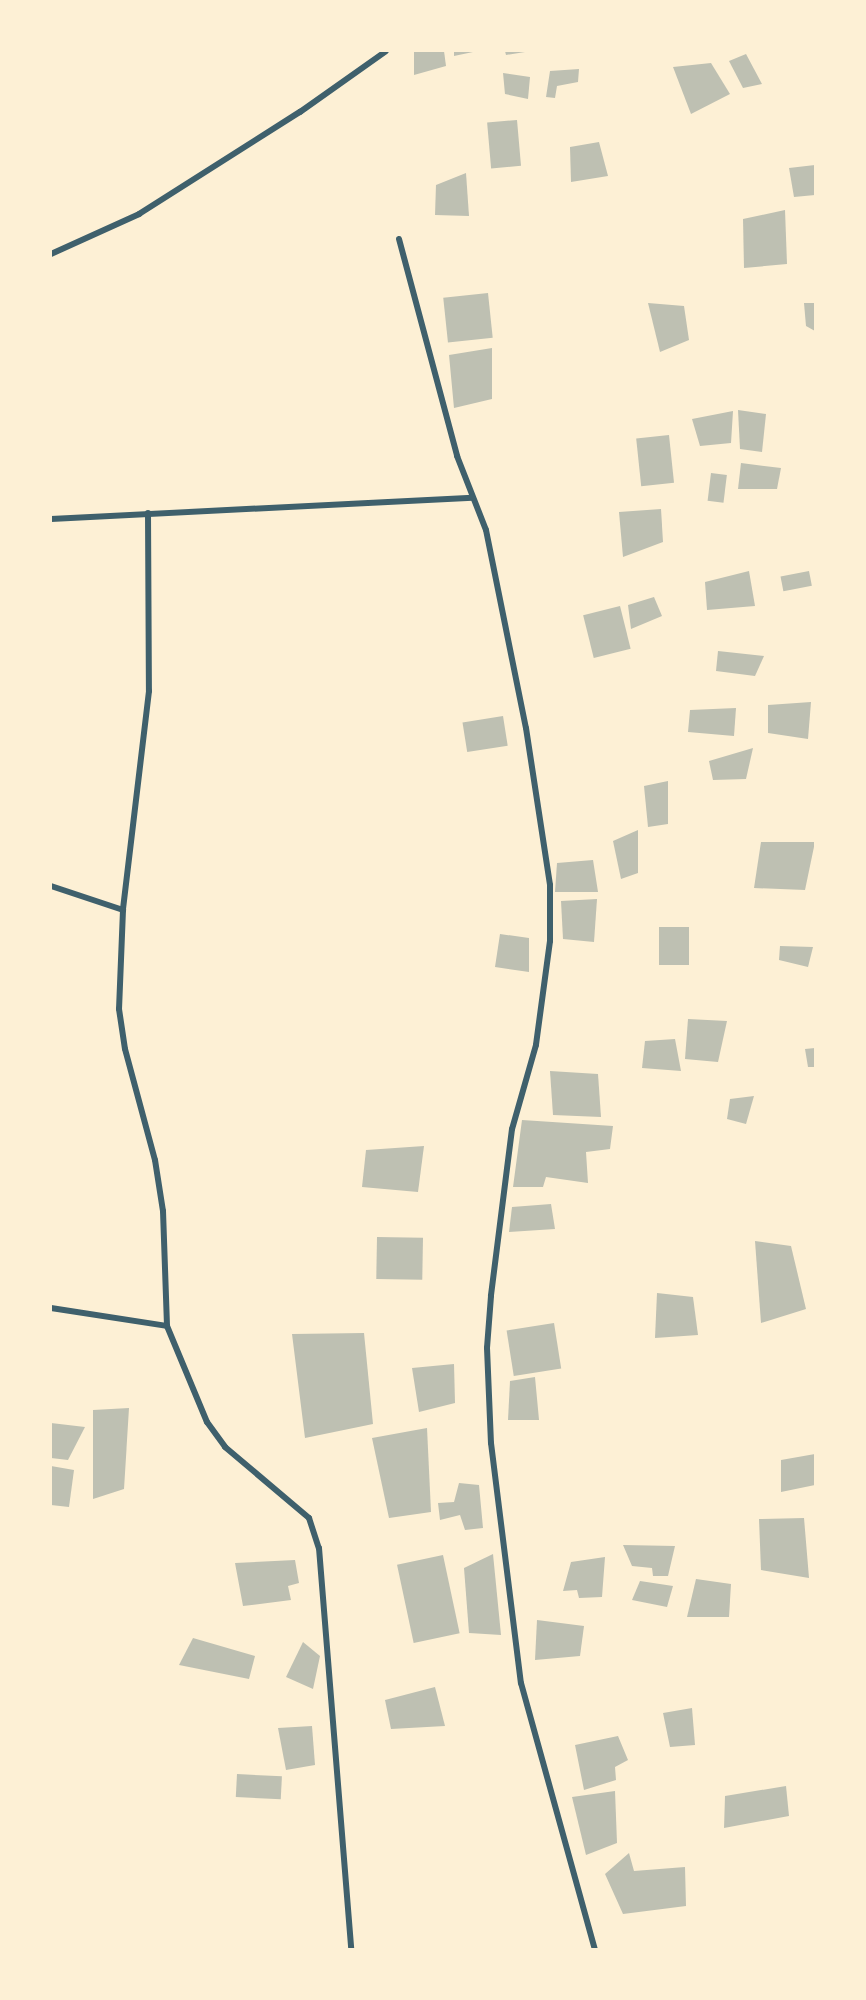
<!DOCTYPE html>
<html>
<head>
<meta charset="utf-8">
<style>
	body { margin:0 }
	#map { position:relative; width:866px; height:2000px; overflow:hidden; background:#fdf0d5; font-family:Poppins,sans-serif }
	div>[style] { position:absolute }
	.building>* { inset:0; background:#bec0b2; transform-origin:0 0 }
	.minor>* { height:6px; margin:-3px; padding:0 3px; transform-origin:3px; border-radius:3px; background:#3f606c }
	span { translate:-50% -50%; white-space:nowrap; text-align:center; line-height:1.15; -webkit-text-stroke:4.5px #fdf0d5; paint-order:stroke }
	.frame { position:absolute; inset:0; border:52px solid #fdf0d5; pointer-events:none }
</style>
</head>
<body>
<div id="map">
	<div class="building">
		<div style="clip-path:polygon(414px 51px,444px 51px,446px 66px,414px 75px)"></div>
		<div style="clip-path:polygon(454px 51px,473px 51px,473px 52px,454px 56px)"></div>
		<div style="clip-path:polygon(505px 51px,525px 51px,525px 52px,506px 55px)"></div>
		<div style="clip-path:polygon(746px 54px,762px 84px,743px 88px,729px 61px)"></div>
		<div style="clip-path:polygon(711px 63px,730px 94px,691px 114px,673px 67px)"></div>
		<div style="clip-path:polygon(579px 69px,578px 82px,557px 86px,555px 98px,546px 97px,550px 71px)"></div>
		<div style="clip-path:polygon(503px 73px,530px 77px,528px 99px,505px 94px)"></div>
		<div style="left:517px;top:120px;width:46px;height:30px;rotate:85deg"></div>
		<div style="clip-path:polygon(599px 142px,608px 176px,571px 182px,570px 147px)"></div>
		<div style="clip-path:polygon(815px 165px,815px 195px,794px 197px,789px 168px)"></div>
		<div style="clip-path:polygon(466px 173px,469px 216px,435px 215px,436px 185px)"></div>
		<div style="clip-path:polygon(785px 210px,787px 264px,744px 268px,743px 219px)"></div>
		<div style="left:488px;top:293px;width:45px;height:45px;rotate:84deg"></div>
		<div style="clip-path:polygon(648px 303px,684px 306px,689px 340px,660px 352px)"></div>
		<div style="clip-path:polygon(804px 303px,815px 303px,815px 331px,806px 326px)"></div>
		<div style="clip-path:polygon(492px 348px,492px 399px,454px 408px,449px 355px)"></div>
		<div style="clip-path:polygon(738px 410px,766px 414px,762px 452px,740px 449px)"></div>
		<div style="clip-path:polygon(733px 411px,731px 443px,700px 446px,692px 419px)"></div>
		<div style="left:669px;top:435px;width:48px;height:33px;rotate:84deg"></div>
		<div style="clip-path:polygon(741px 463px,781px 468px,777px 489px,738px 489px)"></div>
		<div style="left:711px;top:473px;width:16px;height:28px;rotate:7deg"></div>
		<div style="clip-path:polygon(661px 509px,663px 542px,623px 557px,619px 512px)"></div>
		<div style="clip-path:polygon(749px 571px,755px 606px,707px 610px,705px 582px)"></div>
		<div style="left:809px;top:571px;width:15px;height:29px;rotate:79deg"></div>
		<div style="clip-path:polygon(654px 597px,662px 616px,631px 629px,628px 605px)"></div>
		<div style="left:620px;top:606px;width:44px;height:38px;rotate:76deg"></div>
		<div style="clip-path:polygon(718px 651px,764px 656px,755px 676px,716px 671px)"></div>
		<div style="clip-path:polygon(811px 702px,808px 739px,768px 733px,768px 705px)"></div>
		<div style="clip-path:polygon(736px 708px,734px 736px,688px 732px,690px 710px)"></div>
		<div style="left:503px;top:716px;width:30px;height:41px;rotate:81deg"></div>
		<div style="clip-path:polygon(753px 748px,746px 779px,713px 780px,709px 761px)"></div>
		<div style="clip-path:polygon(668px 781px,668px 824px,648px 827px,644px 786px)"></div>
		<div style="clip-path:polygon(638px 830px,638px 873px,621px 879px,613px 841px)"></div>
		<div style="clip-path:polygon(761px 842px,815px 842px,805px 890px,754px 888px)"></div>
		<div style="clip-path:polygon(593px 860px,598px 892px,555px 892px,557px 863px)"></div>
		<div style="clip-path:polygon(597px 899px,594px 942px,563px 939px,561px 901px)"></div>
		<div style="left:659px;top:927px;width:30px;height:38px"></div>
		<div style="clip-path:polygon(500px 934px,529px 938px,529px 972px,495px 967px)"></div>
		<div style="clip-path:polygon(780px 946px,813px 947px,808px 967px,779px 960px)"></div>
		<div style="clip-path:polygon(688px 1019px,727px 1021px,718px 1062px,685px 1059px)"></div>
		<div style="clip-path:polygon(675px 1039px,681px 1071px,642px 1068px,645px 1041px)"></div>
		<div style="clip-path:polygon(815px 1048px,815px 1067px,808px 1067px,805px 1049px)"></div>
		<div style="clip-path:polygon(550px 1071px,598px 1074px,601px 1117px,553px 1115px)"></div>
		<div style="clip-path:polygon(754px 1096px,746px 1124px,727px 1119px,730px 1099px)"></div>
		<div style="clip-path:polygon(522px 1120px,613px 1126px,610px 1149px,586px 1152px,588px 1183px,546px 1177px,543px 1187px,513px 1187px)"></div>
		<div style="clip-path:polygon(424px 1146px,418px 1192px,362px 1187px,366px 1150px)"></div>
		<div style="clip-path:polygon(551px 1204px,555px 1229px,509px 1232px,512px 1207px)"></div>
		<div style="left:377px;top:1237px;width:46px;height:42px;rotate:1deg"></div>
		<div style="clip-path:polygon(755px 1241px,791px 1246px,806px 1309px,761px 1323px)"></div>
		<div style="clip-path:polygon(657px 1293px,693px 1297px,698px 1335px,655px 1338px)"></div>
		<div style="left:554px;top:1323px;width:46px;height:48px;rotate:81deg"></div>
		<div style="clip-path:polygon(364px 1333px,373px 1424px,305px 1438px,292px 1334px)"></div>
		<div style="clip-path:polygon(454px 1364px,455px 1403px,419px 1412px,412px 1368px)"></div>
		<div style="clip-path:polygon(535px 1377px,539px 1420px,508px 1420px,510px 1381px)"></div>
		<div style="clip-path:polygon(129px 1408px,124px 1489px,93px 1499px,93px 1410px)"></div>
		<div style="clip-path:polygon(51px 1423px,85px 1427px,68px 1460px,51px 1458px)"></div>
		<div style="clip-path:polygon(427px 1428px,431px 1512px,389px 1518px,372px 1438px)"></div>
		<div style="clip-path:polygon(815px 1454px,815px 1485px,781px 1492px,781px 1460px)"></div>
		<div style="clip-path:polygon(51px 1466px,74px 1470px,69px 1507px,51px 1505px)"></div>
		<div style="clip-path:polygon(459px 1483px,479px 1485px,483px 1528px,465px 1530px,460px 1515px,440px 1520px,438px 1503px,454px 1502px)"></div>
		<div style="clip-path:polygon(804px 1518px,809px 1578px,761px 1570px,759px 1519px)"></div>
		<div style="clip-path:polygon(623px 1545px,675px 1546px,668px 1576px,653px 1576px,652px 1568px,632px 1566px)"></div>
		<div style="clip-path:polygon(493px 1554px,501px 1635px,469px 1633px,464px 1568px)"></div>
		<div style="left:443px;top:1555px;width:80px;height:47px;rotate:78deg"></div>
		<div style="clip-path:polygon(605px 1557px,602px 1597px,579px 1598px,577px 1590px,563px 1591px,571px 1562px)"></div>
		<div style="clip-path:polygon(295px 1560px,299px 1583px,288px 1586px,291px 1600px,243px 1606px,235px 1563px)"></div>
		<div style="clip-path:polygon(696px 1579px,731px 1584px,729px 1617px,687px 1617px)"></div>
		<div style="clip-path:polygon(640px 1581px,673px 1586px,667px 1607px,632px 1600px)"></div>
		<div style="clip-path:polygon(537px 1620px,584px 1626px,580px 1656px,535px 1660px)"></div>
		<div style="clip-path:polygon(193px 1638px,255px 1656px,249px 1679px,179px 1665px)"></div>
		<div style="clip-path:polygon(303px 1642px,320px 1656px,313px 1689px,286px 1677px)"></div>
		<div style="clip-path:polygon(435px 1687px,445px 1726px,391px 1729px,385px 1700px)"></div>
		<div style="clip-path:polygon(692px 1708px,695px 1745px,670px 1747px,663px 1713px)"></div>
		<div style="clip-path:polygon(312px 1726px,315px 1765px,286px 1770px,278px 1728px)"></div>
		<div style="clip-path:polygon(618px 1736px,628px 1760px,615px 1767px,616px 1780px,584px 1790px,575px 1745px)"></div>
		<div style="left:237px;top:1774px;width:45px;height:23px;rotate:3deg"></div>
		<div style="clip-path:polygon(786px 1786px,789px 1816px,724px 1828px,725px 1796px)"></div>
		<div style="clip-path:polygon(615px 1791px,617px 1843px,586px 1855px,572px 1797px)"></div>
		<div style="clip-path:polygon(629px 1853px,634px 1871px,685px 1867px,686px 1906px,623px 1914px,605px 1874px)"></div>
	</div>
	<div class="minor">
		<div style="left:399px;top:239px;width:225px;rotate:75deg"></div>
		<div style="left:457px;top:456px;width:79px;rotate:68.6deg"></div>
		<div style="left:486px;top:530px;width:202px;rotate:78.6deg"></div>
		<div style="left:526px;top:728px;width:159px;rotate:81.3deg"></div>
		<div style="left:550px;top:885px;width:56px;rotate:90deg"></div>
		<div style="left:550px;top:941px;width:105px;rotate:97.7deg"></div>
		<div style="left:536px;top:1045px;width:87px;rotate:105.9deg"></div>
		<div style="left:512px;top:1129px;width:168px;rotate:97.2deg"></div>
		<div style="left:491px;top:1296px;width:52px;rotate:94.4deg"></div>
		<div style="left:487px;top:1348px;width:95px;rotate:87.6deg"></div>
		<div style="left:491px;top:1443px;width:242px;rotate:82.9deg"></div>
		<div style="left:521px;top:1683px;width:276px;rotate:74.5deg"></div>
		<div style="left:51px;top:254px;width:97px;rotate:-24.4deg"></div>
		<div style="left:139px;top:214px;width:191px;rotate:-32.4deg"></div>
		<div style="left:300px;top:112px;width:105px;rotate:-35.3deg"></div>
		<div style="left:148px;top:513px;width:178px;rotate:89.7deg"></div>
		<div style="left:149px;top:691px;width:221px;rotate:96.8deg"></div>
		<div style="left:123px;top:910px;width:99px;rotate:92.3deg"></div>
		<div style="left:119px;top:1009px;width:40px;rotate:81.5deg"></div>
		<div style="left:125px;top:1049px;width:115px;rotate:74.9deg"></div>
		<div style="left:155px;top:1160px;width:52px;rotate:81.1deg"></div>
		<div style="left:163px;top:1211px;width:115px;rotate:88deg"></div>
		<div style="left:167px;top:1326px;width:104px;rotate:67.4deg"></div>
		<div style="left:207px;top:1422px;width:31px;rotate:54deg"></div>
		<div style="left:225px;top:1447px;width:110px;rotate:40.2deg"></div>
		<div style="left:309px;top:1518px;width:32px;rotate:72deg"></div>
		<div style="left:319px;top:1548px;width:402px;rotate:85.4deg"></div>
		<div style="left:51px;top:519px;width:422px;rotate:-2.9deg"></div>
		<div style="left:51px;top:886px;width:76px;rotate:18.4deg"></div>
		<div style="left:51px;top:1308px;width:117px;rotate:8.8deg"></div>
	</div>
	<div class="frame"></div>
</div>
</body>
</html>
